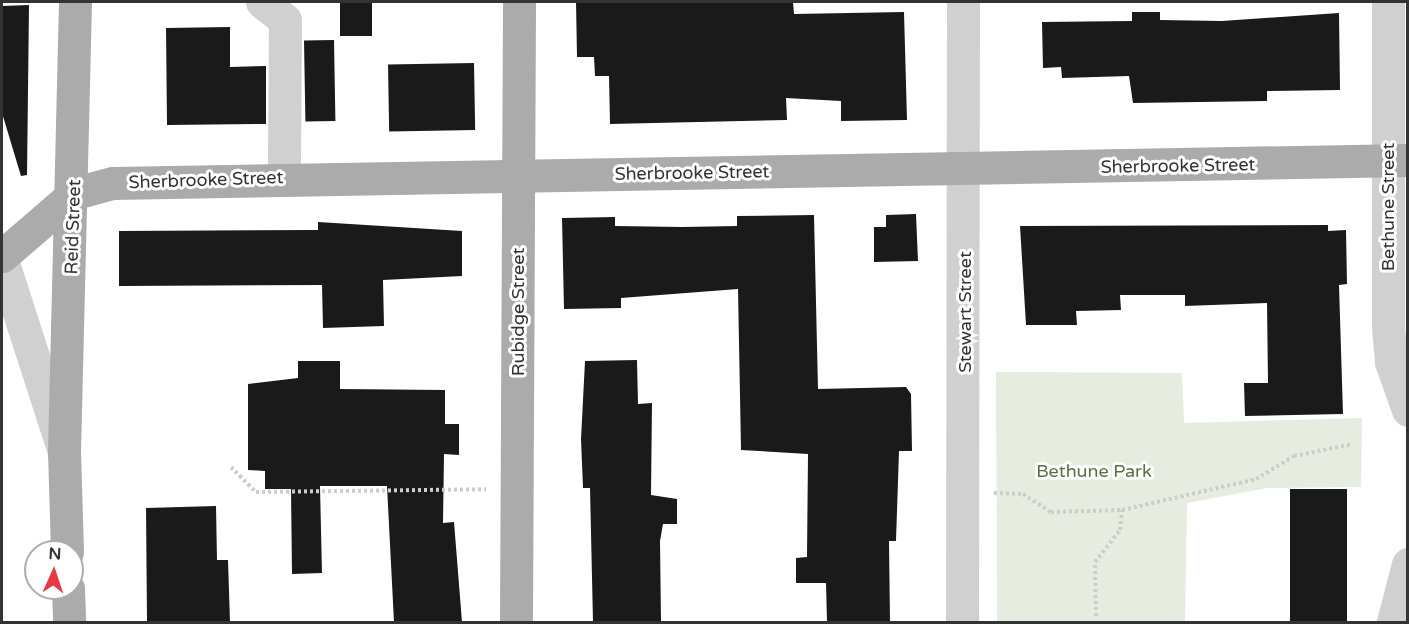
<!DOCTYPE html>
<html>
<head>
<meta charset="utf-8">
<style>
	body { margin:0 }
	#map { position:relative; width:1409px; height:624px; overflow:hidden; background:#fff; font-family:"Varela Round",sans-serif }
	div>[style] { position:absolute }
	.green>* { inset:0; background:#e6ecdf }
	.building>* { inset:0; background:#1a1a1a; transform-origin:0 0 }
	.path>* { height:4px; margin-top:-2px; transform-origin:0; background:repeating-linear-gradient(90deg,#cdcdcd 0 3px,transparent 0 6px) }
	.minor>* { height:33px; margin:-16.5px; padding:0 16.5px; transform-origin:16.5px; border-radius:16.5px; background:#d0d0d0 }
	.major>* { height:33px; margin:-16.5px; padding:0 16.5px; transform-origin:16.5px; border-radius:16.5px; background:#ababab }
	span { translate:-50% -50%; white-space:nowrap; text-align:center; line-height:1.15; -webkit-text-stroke:6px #fff; paint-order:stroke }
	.street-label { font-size:18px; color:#333 }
	.park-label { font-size:18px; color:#56703f }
	.frame { position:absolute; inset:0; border:3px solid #333; pointer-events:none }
	.north { position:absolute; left:24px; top:540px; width:60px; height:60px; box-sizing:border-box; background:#fff; border:2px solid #adadad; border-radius:50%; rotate:3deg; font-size:16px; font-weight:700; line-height:24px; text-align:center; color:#333 }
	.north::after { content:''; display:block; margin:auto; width:21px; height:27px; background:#e63946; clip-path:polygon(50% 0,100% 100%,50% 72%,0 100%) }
</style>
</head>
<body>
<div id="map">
	<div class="green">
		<div style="clip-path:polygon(996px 372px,1182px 373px,1184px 423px,1362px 418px,1361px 487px,1267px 488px,1187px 503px,1185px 622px,997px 622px)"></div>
	</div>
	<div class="building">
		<div style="clip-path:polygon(576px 2px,793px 2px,794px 14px,904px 12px,907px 120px,841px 121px,841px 101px,786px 98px,787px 120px,610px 124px,609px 76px,595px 76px,594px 57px,577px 57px)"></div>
		<div style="left:340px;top:3px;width:32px;height:33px"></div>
		<div style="clip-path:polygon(29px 5px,27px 175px,21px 176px,2px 113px,2px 6px)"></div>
		<div style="clip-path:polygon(1132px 12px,1160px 12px,1160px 20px,1222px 21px,1339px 13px,1340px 90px,1267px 91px,1267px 101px,1133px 103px,1129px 76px,1062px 78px,1061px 67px,1043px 68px,1042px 22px,1132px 21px)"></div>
		<div style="clip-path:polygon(230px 27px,230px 67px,266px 66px,266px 124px,167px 125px,166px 28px)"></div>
		<div style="left:334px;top:40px;width:81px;height:30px;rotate:89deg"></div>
		<div style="left:474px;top:63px;width:67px;height:86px;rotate:89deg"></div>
		<div style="clip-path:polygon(916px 214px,918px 261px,874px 262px,874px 227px,886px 227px,886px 215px)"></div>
		<div style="clip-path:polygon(814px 215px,818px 389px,906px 387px,911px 394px,912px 451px,899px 451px,896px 541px,889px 541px,890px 622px,827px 622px,826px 583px,796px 583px,796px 558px,807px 557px,808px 454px,741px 450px,738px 289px,621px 298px,621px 308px,564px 309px,562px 218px,615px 217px,615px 226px,682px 227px,737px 226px,737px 216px)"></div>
		<div style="clip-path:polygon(318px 222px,462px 231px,462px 276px,383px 280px,384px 326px,323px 328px,322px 285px,119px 286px,119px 231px,318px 230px)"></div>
		<div style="clip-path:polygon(1328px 225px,1328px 231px,1346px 230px,1347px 284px,1339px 285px,1343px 414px,1245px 416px,1244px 383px,1268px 383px,1267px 303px,1185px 306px,1185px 295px,1120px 295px,1121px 310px,1076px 311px,1077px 325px,1026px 325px,1020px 226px)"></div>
		<div style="clip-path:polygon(637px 360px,638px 404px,652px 403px,651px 495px,677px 499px,677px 524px,663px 524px,660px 541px,661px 622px,593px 622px,590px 488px,583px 488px,581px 439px,585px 361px)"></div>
		<div style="clip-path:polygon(298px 361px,340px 361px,340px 389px,445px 390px,445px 424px,459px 424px,459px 455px,444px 454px,443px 523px,454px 522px,462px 622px,394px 622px,387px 486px,320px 486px,322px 573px,292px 574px,291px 489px,265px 489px,265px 471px,248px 470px,248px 384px,298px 378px)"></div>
		<div style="left:1290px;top:489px;width:57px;height:133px"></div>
		<div style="clip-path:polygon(216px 506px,217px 560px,228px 560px,230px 622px,147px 622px,146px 508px)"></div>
	</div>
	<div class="path">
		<div style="left:231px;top:467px;width:35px;rotate:45deg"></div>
		<div style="left:256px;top:492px;width:230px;rotate:-0.7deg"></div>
		<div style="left:994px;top:493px;width:29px;rotate:2deg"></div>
		<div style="left:1023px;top:494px;width:33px;rotate:33deg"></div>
		<div style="left:1051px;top:512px;width:71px;rotate:-1.6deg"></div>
		<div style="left:1122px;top:510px;width:138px;rotate:-13deg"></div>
		<div style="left:1256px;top:479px;width:44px;rotate:-31.2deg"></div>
		<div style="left:1294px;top:456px;width:60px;rotate:-11.5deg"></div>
		<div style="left:1096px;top:616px;width:54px;rotate:-91.1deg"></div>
		<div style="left:1095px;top:562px;width:41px;rotate:-52deg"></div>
		<div style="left:1120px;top:530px;width:20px;rotate:-84deg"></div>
	</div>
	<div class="minor">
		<div style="left:262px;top:2px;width:29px;rotate:38deg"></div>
		<div style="left:285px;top:20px;width:159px;rotate:90.4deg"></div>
		<div style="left:1388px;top:2px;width:325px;rotate:90deg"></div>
		<div style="left:1388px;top:327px;width:35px;rotate:85deg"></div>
		<div style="left:1391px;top:362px;width:51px;rotate:70.5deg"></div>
		<div style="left:2px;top:260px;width:202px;rotate:72.1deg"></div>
		<div style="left:962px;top:622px;width:620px;rotate:-89.91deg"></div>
		<div style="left:1393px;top:622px;width:60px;rotate:-75.5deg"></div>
	</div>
	<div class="major">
		<div style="left:2px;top:256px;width:96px;rotate:-40.8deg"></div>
		<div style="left:75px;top:193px;width:39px;rotate:-15deg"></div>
		<div style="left:113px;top:183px;width:1295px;rotate:-1.02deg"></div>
		<div style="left:67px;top:552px;width:100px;rotate:-91.7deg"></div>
		<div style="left:64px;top:452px;width:450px;rotate:-88.6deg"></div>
		<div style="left:68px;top:588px;width:34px;rotate:88deg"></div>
		<div style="left:516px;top:622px;width:620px;rotate:-89.72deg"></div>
	</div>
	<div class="street-label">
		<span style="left:1178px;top:166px;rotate:-1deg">Sherbrooke Street</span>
		<span style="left:692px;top:173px;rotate:-1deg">Sherbrooke Street</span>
		<span style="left:206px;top:180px;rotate:-2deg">Sherbrooke Street</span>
		<span style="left:1388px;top:207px;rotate:-90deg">Bethune Street</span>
		<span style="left:73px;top:227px;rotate:-88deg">Reid Street</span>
		<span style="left:518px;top:312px;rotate:-90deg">Rubidge Street</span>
		<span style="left:965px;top:312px;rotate:-90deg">Stewart Street</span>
	</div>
	<div class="park-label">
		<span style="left:1094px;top:471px">Bethune Park</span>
	</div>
	<div class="frame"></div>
	<div class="north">N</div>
</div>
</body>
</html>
